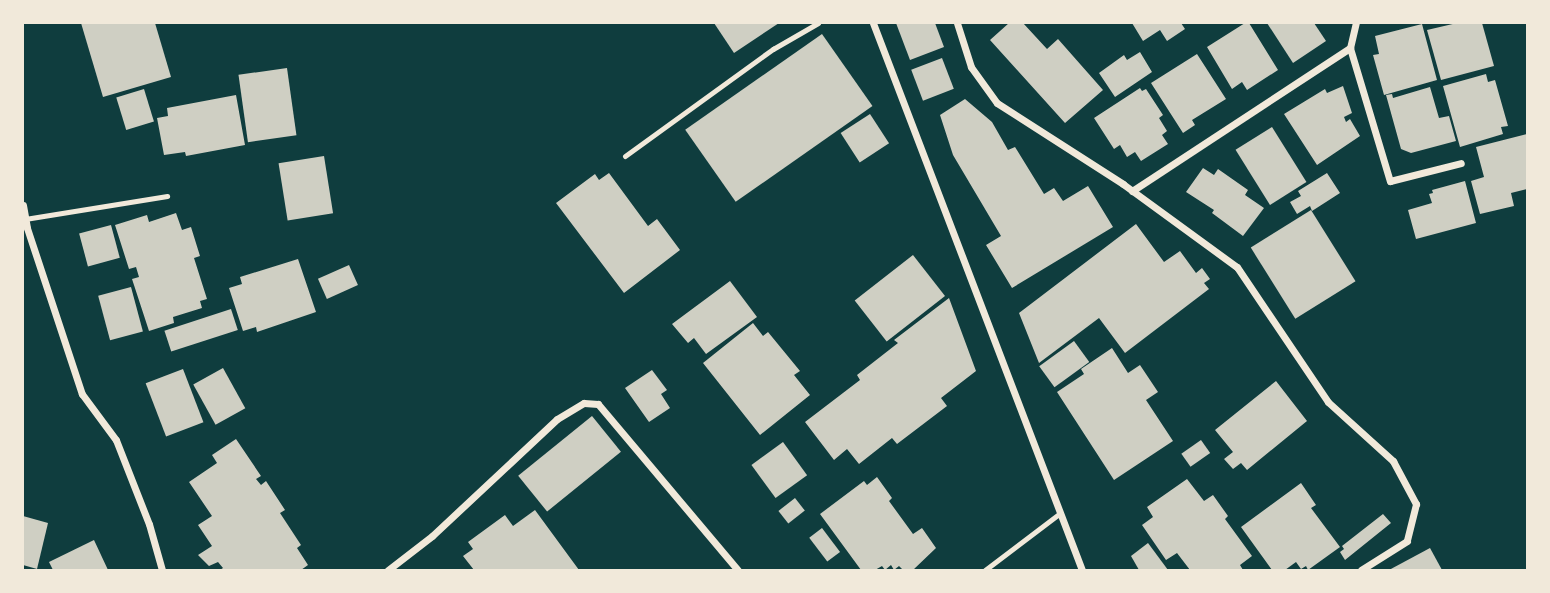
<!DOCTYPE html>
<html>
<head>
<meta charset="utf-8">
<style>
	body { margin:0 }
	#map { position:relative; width:1550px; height:593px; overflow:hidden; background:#0f3d3e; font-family:Signika,sans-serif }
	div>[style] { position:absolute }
	.building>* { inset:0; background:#cfcfc3; transform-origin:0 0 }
	.service>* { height:5px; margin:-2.5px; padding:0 2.5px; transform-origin:2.5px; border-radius:2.5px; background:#f1e9da }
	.minor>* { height:7px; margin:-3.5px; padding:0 3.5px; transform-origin:3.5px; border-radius:3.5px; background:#f1e9da }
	span { translate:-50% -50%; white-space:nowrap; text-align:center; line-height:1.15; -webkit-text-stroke:7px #f1e9da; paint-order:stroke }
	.frame { position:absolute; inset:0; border:24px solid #f1e9da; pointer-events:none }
</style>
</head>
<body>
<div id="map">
	<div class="building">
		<div style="clip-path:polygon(81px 23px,155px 23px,171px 77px,103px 97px)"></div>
		<div style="clip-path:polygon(714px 23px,779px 23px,734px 53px)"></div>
		<div style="clip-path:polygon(896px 23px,935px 23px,944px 47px,910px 60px)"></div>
		<div style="clip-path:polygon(1009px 23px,1023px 23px,1047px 49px,1058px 39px,1103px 90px,1065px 123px,990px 40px)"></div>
		<div style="clip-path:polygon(1132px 23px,1181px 23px,1185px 29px,1167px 41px,1160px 30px,1143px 41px)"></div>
		<div style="clip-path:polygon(1245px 23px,1249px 23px,1278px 70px,1247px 90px,1242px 82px,1232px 89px,1207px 47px)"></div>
		<div style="clip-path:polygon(1267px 23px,1314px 23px,1326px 41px,1293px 63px)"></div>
		<div style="clip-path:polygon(1457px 23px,1482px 23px,1494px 66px,1441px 80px,1427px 30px)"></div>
		<div style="clip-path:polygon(1422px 24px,1437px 80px,1384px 95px,1373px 55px,1379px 54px,1375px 36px)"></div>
		<div style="left:822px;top:34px;width:88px;height:167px;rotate:55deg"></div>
		<div style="clip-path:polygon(1140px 52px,1152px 72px,1115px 97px,1099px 73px,1124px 55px,1127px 60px)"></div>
		<div style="clip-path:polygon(1197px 54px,1226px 99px,1192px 120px,1195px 125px,1183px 133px,1151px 83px)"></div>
		<div style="left:942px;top:58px;width:33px;height:33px;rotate:69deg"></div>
		<div style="left:287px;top:68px;width:68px;height:49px;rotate:82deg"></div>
		<div style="clip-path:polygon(1486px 74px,1488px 82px,1495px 80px,1508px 126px,1501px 127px,1503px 134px,1460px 147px,1443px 86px)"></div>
		<div style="clip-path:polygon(1343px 86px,1352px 113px,1344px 117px,1346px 122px,1350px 119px,1360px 136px,1317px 165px,1284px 114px,1325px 89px,1327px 93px)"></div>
		<div style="clip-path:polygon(1430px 87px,1439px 118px,1449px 116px,1456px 141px,1411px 153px,1401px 149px,1386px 95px,1392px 94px,1393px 98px)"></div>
		<div style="clip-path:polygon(1140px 88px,1142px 91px,1146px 89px,1163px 115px,1159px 118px,1167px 131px,1162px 135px,1168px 144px,1141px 161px,1135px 152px,1127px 157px,1120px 145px,1114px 149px,1094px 118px)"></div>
		<div style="left:144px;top:89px;width:34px;height:29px;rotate:73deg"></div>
		<div style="clip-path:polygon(236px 95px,245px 145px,186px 156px,185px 152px,164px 155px,157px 118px,168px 116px,167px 108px)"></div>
		<div style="clip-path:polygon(965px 99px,992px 122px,1008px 150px,1015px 147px,1044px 194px,1054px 188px,1063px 201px,1088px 186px,1113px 227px,1012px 288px,986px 245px,1001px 236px,953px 155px,940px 115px)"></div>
		<div style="left:870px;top:114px;width:35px;height:35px;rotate:57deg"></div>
		<div style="left:1272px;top:127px;width:65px;height:43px;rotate:58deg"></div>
		<div style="clip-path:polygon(1527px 134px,1527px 189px,1511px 193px,1514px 206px,1480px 214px,1471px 181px,1484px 177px,1476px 147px)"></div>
		<div style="left:324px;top:156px;width:58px;height:46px;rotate:81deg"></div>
		<div style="clip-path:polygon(1203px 168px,1214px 175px,1218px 169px,1248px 190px,1245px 195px,1264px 208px,1243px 236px,1212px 213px,1214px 210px,1186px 192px)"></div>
		<div style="clip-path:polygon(609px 173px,648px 226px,657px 219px,680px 250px,624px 293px,556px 203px,595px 174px,599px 180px)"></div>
		<div style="clip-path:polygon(1327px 173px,1340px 193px,1312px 211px,1310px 206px,1297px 214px,1290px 202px,1301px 196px,1298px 191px)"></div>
		<div style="clip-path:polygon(1465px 181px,1476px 223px,1416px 239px,1408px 210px,1432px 203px,1429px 194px,1433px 193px,1432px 190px)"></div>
		<div style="left:1311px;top:210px;width:84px;height:71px;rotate:58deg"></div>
		<div style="clip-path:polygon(176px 213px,182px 230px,191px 227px,200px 256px,194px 258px,207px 299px,200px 301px,202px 308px,173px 317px,174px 323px,149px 331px,132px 279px,139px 277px,136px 267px,129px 269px,115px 225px,147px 215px,149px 222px)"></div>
		<div style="clip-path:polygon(1136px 224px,1164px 262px,1180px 251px,1196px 273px,1202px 268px,1210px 279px,1204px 283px,1209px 289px,1125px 353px,1099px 318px,1039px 363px,1019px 313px)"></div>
		<div style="left:111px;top:225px;width:34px;height:33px;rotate:75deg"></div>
		<div style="left:913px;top:255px;width:52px;height:74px;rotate:52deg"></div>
		<div style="clip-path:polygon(298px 259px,316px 312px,257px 332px,256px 327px,243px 331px,229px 288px,242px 284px,240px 277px)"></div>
		<div style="left:349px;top:265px;width:22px;height:34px;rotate:66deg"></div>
		<div style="clip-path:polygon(730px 281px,757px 317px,706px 354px,694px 338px,688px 343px,672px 324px)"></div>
		<div style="left:131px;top:287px;width:46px;height:34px;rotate:75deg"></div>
		<div style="clip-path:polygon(949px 298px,976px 371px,941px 398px,947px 406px,897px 444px,892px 438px,859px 464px,847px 449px,834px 460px,805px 422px,860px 380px,857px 375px,898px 343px,894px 340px)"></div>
		<div style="left:231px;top:309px;width:22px;height:70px;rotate:72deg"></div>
		<div style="clip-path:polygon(753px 323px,763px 336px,768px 332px,800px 371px,794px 375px,810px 395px,760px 435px,703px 363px)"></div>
		<div style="left:1074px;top:341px;width:26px;height:43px;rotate:54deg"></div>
		<div style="clip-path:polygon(1112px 348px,1128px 373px,1140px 365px,1158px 392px,1146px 400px,1173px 441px,1114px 480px,1057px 392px,1084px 374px,1081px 369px)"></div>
		<div style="left:223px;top:368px;width:46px;height:34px;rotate:61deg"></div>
		<div style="left:183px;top:369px;width:57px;height:40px;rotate:69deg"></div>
		<div style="clip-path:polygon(652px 370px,667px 390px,661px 394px,670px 408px,649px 422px,625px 388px)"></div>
		<div style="clip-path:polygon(1276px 381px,1307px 421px,1247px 470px,1241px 463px,1233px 469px,1224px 459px,1233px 452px,1215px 430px)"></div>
		<div style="left:592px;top:416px;width:46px;height:95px;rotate:51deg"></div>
		<div style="clip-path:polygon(236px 439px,261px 476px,256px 479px,261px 485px,266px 481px,285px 510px,280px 513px,301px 545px,297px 548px,308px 565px,301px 570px,220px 570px,223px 568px,218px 562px,209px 566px,198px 555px,212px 546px,198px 525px,212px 516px,189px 482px,217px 463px,212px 455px)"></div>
		<div style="left:1201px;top:440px;width:16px;height:24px;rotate:55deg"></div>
		<div style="left:783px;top:442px;width:41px;height:39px;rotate:54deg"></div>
		<div style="clip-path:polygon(877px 477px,892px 498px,889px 501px,913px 534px,922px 528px,936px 548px,913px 570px,903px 570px,899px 566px,894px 570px,891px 565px,885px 570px,882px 566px,875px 570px,861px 570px,820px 514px,864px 481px,867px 485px)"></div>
		<div style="clip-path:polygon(1187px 479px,1204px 501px,1213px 495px,1228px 516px,1225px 519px,1252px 556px,1240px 565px,1243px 570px,1190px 570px,1177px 553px,1166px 560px,1142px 525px,1153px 517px,1147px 507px)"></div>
		<div style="clip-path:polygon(1301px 483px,1316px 505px,1311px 508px,1340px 547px,1308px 570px,1306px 566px,1301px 569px,1296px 562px,1285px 570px,1272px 570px,1241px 527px)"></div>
		<div style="left:795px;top:498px;width:16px;height:21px;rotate:52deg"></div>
		<div style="clip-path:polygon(535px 510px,579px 570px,474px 570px,463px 556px,473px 549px,468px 542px,505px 515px,513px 526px)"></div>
		<div style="clip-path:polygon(1383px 514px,1391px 523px,1345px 560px,1340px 552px,1344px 549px,1342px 546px)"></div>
		<div style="clip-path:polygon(23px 516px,48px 523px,37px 569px,23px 565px)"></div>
		<div style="left:822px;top:528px;width:30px;height:16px;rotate:53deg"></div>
		<div style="clip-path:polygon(94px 540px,108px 570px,53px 570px,49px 562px)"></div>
		<div style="clip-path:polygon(1148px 543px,1168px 570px,1139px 570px,1131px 556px)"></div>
		<div style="clip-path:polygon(1430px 548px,1442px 570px,1389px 570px)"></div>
	</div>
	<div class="service">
		<div style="left:625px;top:156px;width:183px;rotate:-35.9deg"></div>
		<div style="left:773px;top:49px;width:52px;rotate:-30deg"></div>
		<div style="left:25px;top:219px;width:144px;rotate:-9.2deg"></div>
		<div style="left:985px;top:570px;width:94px;rotate:-37.2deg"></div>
	</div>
	<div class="minor">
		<div style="left:873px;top:23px;width:586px;rotate:69.09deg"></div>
		<div style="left:957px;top:23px;width:46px;rotate:72.3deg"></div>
		<div style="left:971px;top:67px;width:44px;rotate:54.2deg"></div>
		<div style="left:997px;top:103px;width:150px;rotate:32.7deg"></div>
		<div style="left:1123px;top:184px;width:141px;rotate:36.1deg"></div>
		<div style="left:1237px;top:267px;width:163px;rotate:56deg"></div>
		<div style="left:1328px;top:402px;width:88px;rotate:42.2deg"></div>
		<div style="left:1393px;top:461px;width:49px;rotate:61.9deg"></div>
		<div style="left:1416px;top:504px;width:38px;rotate:104deg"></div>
		<div style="left:1407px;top:541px;width:54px;rotate:147.8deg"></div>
		<div style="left:1350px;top:48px;width:139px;rotate:73.3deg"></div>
		<div style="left:1390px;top:181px;width:73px;rotate:-14.2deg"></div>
		<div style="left:1132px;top:191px;width:261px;rotate:-33.3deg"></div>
		<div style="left:1350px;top:48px;width:26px;rotate:-77deg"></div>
		<div style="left:23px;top:205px;width:23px;rotate:80deg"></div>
		<div style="left:27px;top:228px;width:175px;rotate:71.7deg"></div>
		<div style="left:82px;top:394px;width:57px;rotate:53.5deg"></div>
		<div style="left:116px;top:440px;width:90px;rotate:68.6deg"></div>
		<div style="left:149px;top:524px;width:48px;rotate:74.2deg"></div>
		<div style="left:388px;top:570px;width:56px;rotate:-37.7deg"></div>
		<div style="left:432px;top:536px;width:171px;rotate:-43.1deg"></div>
		<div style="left:557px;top:419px;width:31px;rotate:-31deg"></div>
		<div style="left:584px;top:403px;width:14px;rotate:4deg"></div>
		<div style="left:598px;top:404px;width:217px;rotate:49.9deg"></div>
	</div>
	<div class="frame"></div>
</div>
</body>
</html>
